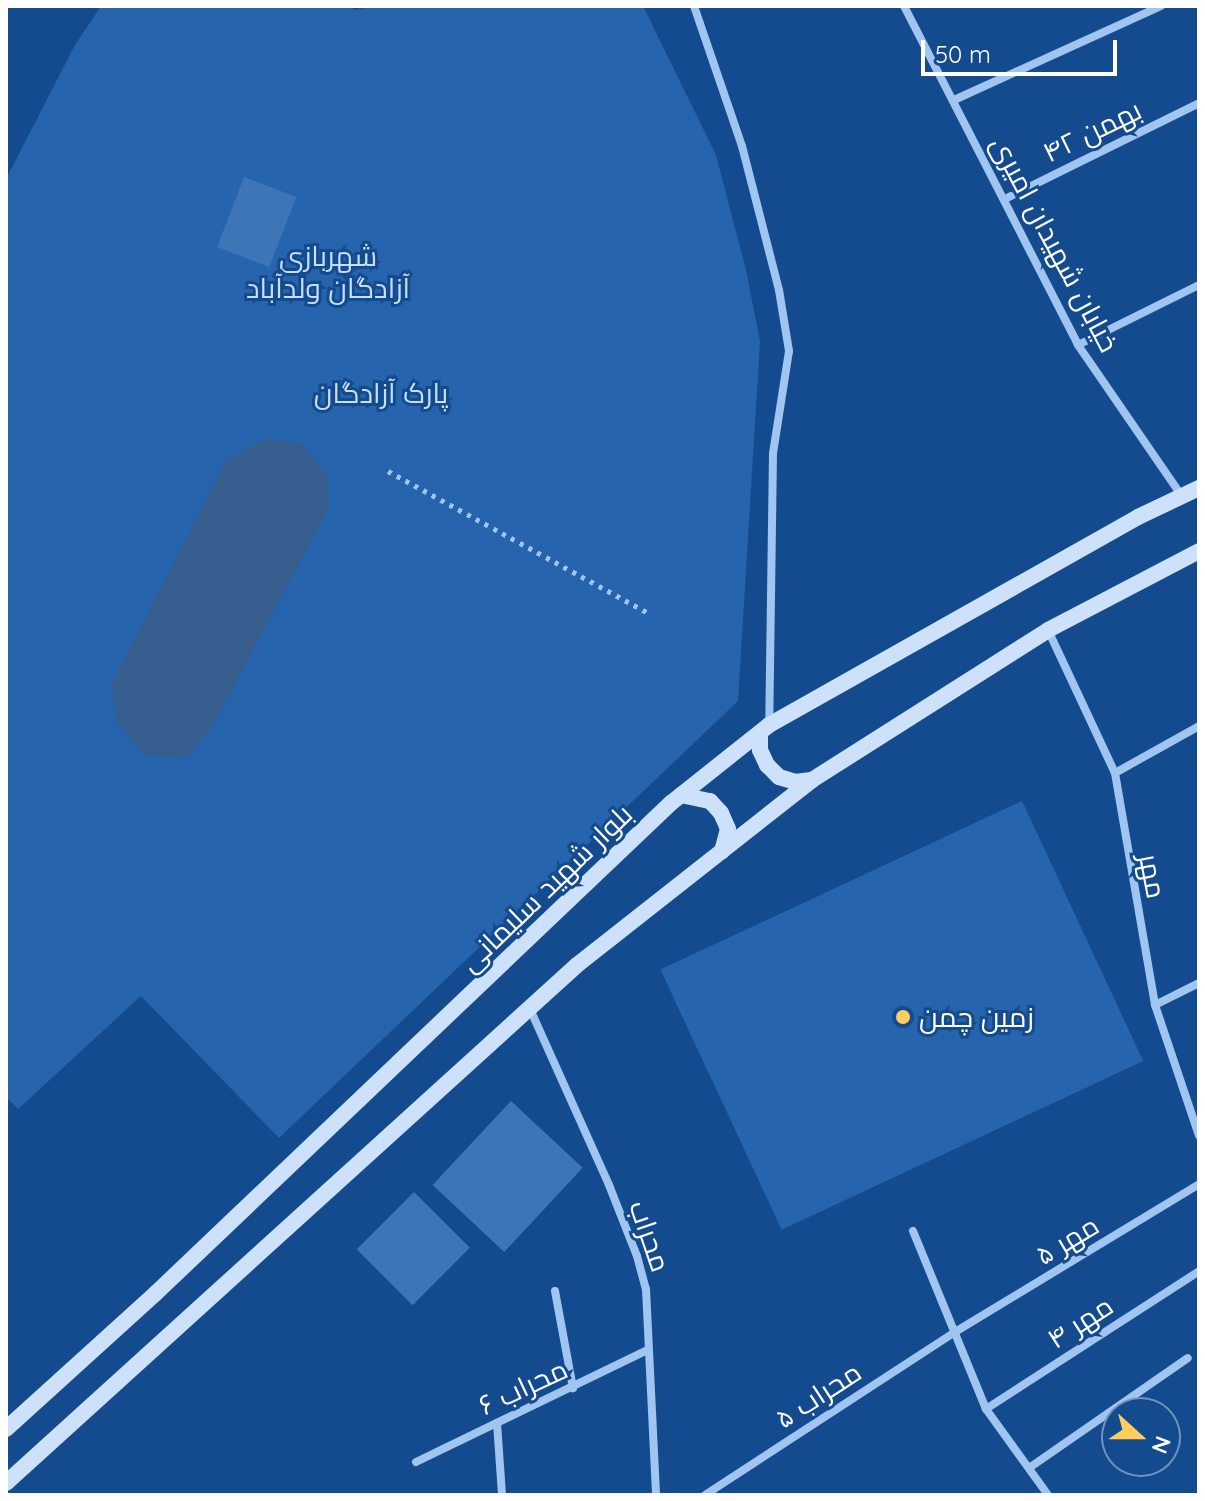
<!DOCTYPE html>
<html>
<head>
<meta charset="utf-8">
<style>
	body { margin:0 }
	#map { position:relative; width:1205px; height:1501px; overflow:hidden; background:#144b8e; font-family:Quicksand,Cairo,sans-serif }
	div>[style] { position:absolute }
	.green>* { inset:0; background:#2665ad; transform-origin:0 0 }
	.water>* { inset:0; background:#365e8f }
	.building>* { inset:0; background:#3d75b7; transform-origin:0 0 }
	.path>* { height:5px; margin-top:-2.5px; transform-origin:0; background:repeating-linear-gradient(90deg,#9fc5f0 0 4px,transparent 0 10px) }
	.minor>* { height:8px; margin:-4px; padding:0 4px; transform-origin:4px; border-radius:4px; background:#9fc5f0 }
	.secondary>* { height:16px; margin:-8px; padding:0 8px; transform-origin:8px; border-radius:8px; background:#cde1fb }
	.dots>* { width:22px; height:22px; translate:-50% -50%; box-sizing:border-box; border:4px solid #144b8e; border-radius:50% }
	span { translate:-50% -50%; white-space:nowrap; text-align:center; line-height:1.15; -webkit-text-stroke:6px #144b8e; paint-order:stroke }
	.street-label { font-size:28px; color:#fff }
	.park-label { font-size:28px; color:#c5dffc }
	.poi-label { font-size:28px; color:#fff }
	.left { translate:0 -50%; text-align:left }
	.frame { position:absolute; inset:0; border:8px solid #fff; pointer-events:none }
	.north { position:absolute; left:1101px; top:1397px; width:80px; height:80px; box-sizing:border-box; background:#144b8e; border:2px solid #7293bb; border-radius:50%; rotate:111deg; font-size:22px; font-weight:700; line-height:32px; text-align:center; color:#fff }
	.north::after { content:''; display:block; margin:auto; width:28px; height:36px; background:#ffce5e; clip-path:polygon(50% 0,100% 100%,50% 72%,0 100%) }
	.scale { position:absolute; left:921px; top:40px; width:196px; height:36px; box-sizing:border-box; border:4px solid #fff; border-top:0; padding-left:10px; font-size:24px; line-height:28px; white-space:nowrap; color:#fff; -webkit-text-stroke:6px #144b8e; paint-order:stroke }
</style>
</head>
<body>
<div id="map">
	<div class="green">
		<div style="clip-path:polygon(101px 6px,352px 6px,354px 10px,377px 6px,643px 6px,716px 155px,746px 270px,760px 341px,738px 701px,279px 1138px,141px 996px,18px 1109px,6px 1097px,6px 179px,75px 45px)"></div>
		<div style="left:1022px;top:801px;width:287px;height:399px;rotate:65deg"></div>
	</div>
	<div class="water">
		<div style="clip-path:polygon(266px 438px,301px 443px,328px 476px,328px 509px,211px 729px,186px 758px,145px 755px,117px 723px,111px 684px,227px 460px)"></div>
	</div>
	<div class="building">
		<div style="left:244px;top:177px;width:56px;height:75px;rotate:21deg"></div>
		<div style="left:511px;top:1101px;width:98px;height:115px;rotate:43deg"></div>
		<div style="left:414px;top:1192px;width:79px;height:81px;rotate:45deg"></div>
	</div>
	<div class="path">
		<div style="left:388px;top:471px;width:296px;rotate:28.6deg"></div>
	</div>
	<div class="minor">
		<div style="left:694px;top:6px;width:148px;rotate:71.1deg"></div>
		<div style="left:742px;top:146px;width:149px;rotate:75.6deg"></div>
		<div style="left:779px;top:290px;width:62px;rotate:80.7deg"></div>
		<div style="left:789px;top:351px;width:103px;rotate:98.9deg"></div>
		<div style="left:773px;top:453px;width:271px;rotate:90.8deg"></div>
		<div style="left:904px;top:6px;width:381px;rotate:62.8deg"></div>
		<div style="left:1078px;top:345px;width:182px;rotate:55.5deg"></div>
		<div style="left:954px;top:100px;width:227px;rotate:-24.4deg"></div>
		<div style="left:1005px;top:199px;width:216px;rotate:-26.3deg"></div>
		<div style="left:1078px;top:345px;width:135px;rotate:-26.4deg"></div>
		<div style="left:1048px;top:630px;width:158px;rotate:64.9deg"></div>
		<div style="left:1115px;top:773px;width:235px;rotate:80.2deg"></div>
		<div style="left:1155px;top:1005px;width:138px;rotate:71.4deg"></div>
		<div style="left:1115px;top:773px;width:96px;rotate:-29.2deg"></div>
		<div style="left:1155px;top:1005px;width:49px;rotate:-26.6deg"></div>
		<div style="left:530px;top:1009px;width:193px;rotate:65.8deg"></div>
		<div style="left:609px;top:1185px;width:76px;rotate:68.5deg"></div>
		<div style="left:637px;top:1256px;width:34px;rotate:75deg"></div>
		<div style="left:646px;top:1289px;width:206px;rotate:87.2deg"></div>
		<div style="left:913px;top:1231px;width:192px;rotate:67.7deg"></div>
		<div style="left:986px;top:1409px;width:106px;rotate:54.2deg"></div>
		<div style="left:555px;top:1291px;width:99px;rotate:79.5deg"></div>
		<div style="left:986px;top:1409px;width:254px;rotate:-32.9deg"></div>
		<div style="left:497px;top:1423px;width:71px;rotate:86deg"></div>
		<div style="left:416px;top:1462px;width:258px;rotate:-25.8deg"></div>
		<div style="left:1029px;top:1468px;width:193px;rotate:-34.7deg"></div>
		<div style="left:705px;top:1495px;width:298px;rotate:-33.1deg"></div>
		<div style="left:955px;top:1332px;width:285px;rotate:-31.2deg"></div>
	</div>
	<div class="secondary">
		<div style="left:760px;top:733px;width:17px;rotate:90deg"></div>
		<div style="left:760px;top:750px;width:17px;rotate:65deg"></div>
		<div style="left:767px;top:765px;width:17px;rotate:45deg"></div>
		<div style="left:779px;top:777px;width:17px;rotate:17deg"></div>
		<div style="left:795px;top:782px;width:17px;rotate:-7deg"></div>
		<div style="left:681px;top:795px;width:30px;rotate:12deg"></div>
		<div style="left:710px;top:801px;width:16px;rotate:47deg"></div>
		<div style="left:721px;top:813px;width:17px;rotate:66deg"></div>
		<div style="left:728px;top:829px;width:23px;rotate:105deg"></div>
		<div style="left:6px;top:1429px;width:202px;rotate:-42.2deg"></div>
		<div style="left:156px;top:1293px;width:711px;rotate:-43.58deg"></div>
		<div style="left:671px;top:803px;width:125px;rotate:-38.5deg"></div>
		<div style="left:769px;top:725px;width:424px;rotate:-29.4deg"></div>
		<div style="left:1138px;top:517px;width:68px;rotate:-25.4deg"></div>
		<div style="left:6px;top:1483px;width:771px;rotate:-42.21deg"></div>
		<div style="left:577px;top:965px;width:299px;rotate:-38.2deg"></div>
		<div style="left:812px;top:780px;width:280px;rotate:-32.4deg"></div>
		<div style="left:1048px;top:630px;width:170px;rotate:-27.6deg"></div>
	</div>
	<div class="dots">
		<div style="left:903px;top:1017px;background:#ffce5e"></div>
	</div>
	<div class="street-label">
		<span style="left:1092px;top:131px;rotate:-26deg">بهمن ۴۲</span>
		<span style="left:1055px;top:244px;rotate:62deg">خیابان شهیدان امیری</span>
		<span style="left:1153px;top:876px;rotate:79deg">مهر</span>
		<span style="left:546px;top:888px;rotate:-44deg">بلوار شهید سلیمانی</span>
		<span style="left:650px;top:1236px;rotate:71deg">محراب</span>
		<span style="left:1067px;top:1240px;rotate:-31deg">مهر ۵</span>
		<span style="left:1080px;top:1322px;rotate:-33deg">مهر ۴</span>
		<span style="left:523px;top:1387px;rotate:-25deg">محراب ۶</span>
		<span style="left:818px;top:1395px;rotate:-33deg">محراب ۵</span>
	</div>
	<div class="park-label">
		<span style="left:328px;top:272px">شهربازی<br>آزادگان ولدآباد</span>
		<span style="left:381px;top:393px">پارک آزادگان</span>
	</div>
	<div class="poi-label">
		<span class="left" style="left:919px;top:1017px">زمین چمن</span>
	</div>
	<div class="frame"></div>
	<div class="north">N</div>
	<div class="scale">50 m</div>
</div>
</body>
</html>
